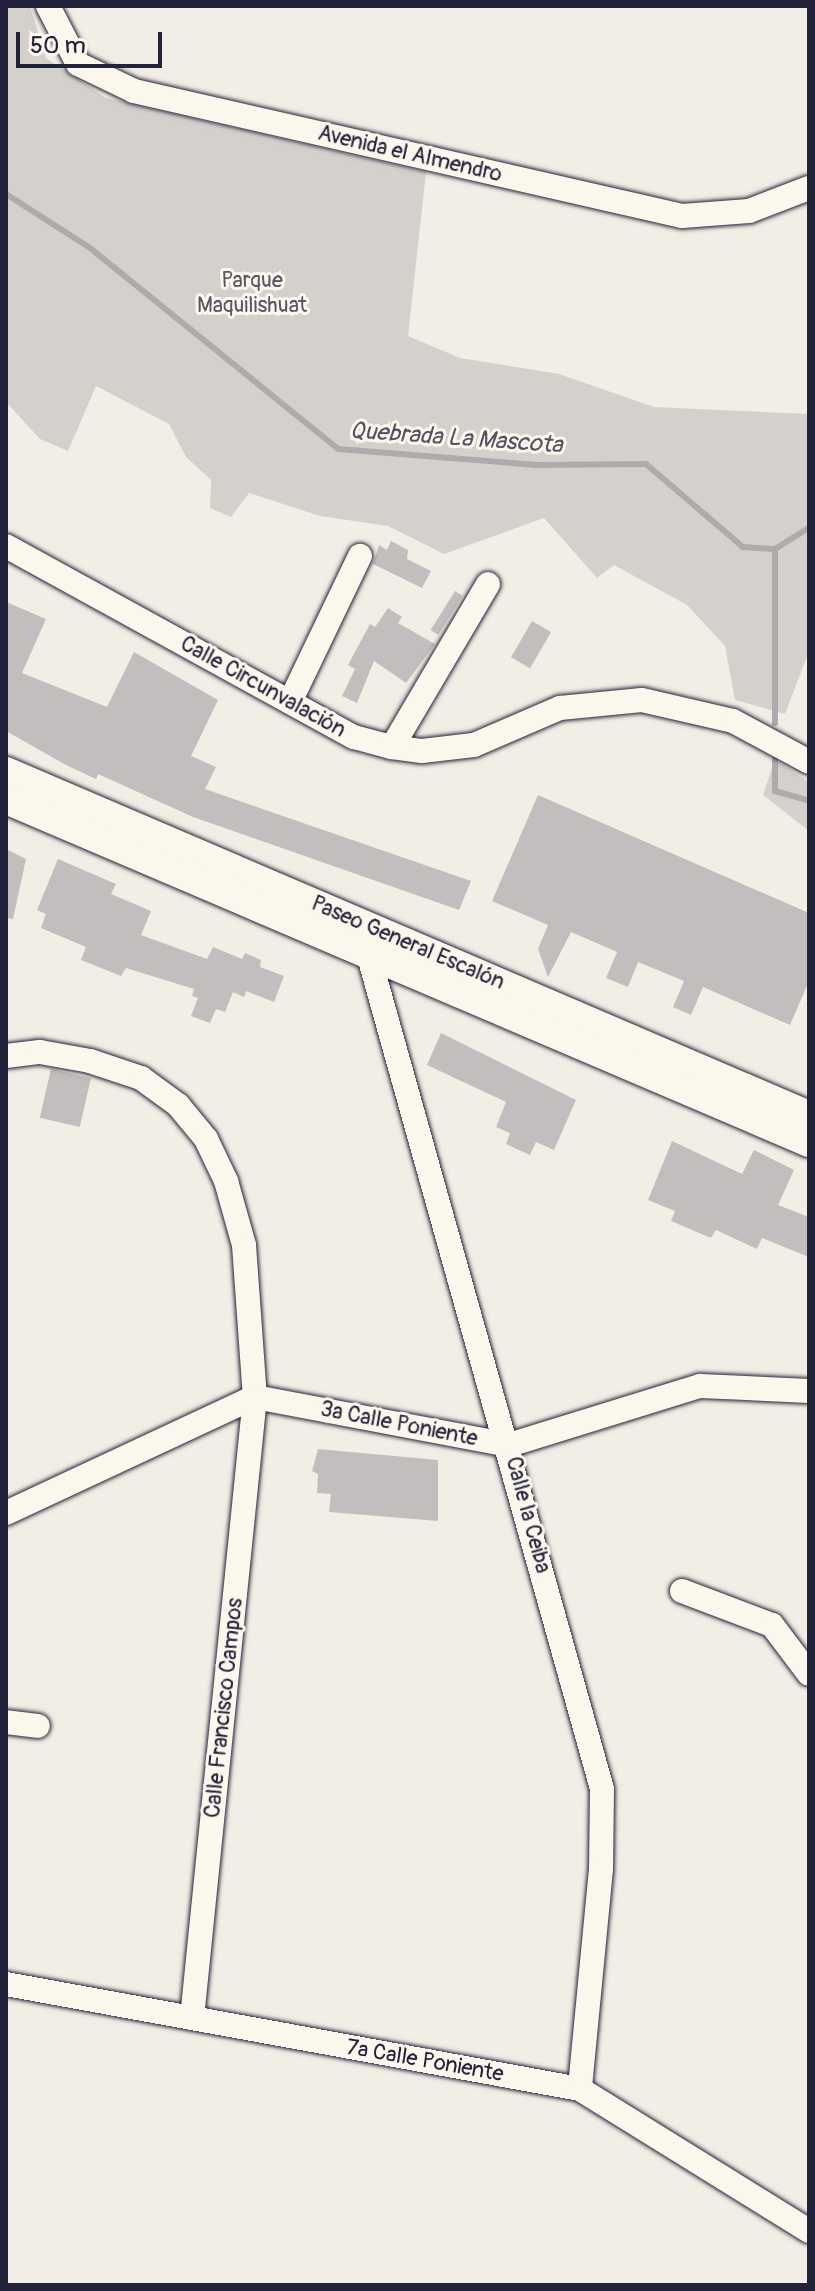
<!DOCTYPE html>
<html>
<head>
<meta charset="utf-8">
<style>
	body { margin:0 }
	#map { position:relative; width:815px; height:2291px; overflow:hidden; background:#f2eee5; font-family:Pangolin,sans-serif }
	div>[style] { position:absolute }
	.green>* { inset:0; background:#d4d1cc }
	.stream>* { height:6px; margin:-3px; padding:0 3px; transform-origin:3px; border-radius:3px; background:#aeabad }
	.building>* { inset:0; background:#c2bebe; transform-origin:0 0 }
	.roads { filter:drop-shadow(0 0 2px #22223b) drop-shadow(0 0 2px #22223b) }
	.minor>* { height:24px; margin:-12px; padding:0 12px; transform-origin:12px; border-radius:12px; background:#fbf7ec }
	.major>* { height:30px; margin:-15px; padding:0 15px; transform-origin:15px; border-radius:15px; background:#fbf7ec }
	span { translate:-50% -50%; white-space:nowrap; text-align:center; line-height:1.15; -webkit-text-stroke:6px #fbf7ec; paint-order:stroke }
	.street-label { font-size:22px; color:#22223b }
	.park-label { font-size:22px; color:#575766 }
	.water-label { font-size:24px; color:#535263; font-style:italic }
	.frame { position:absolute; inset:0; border:8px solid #22223b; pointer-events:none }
	.scale { position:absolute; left:16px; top:32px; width:146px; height:36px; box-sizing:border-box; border:4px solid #22223b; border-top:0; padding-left:10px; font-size:24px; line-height:28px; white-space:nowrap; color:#22223b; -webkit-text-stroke:6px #fbf7ec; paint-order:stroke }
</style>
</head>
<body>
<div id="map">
	<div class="green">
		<div style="clip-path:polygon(6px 6px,30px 6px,46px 58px,106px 98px,426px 172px,408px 336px,460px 358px,559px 374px,654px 407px,809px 414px,809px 651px,785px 714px,735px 700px,725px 646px,687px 605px,614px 565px,597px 578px,544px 518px,444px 554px,388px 526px,320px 516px,249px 493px,231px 517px,210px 508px,211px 480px,186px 457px,169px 424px,96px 386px,68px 451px,40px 439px,6px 402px)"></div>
		<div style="clip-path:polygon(775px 760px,809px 782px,809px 831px,763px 795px)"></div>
	</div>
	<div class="stream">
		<div style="left:6px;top:194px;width:100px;rotate:32.7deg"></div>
		<div style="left:90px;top:248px;width:319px;rotate:39deg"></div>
		<div style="left:338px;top:449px;width:202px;rotate:4.6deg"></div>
		<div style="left:539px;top:465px;width:107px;rotate:-0.5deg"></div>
		<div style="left:646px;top:464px;width:128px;rotate:40.6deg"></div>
		<div style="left:743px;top:547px;width:32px;rotate:4deg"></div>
		<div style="left:775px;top:549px;width:40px;rotate:-32deg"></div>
		<div style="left:775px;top:549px;width:174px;rotate:90deg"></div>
		<div style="left:775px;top:760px;width:31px;rotate:90deg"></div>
		<div style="left:775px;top:791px;width:35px;rotate:16deg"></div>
	</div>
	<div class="building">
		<div style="clip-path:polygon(391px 541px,408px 550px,407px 559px,431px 571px,422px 588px,373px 564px,379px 545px,387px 550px)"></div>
		<div style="left:455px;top:591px;width:9px;height:46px;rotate:32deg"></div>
		<div style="clip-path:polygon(6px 602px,46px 619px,22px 673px,107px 707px,134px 652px,218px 700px,191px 756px,216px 767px,205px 789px,471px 881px,459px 910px,193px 817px,98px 774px,96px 779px,66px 765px,6px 731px)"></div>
		<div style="clip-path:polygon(388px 608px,402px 617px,398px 623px,435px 644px,406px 683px,374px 661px,357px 703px,342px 696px,355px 669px,348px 665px,370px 624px,375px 627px)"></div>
		<div style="left:532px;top:621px;width:22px;height:42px;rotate:30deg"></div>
		<div style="clip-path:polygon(538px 795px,809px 913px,809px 981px,790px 1025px,703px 987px,691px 1015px,673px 1007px,684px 981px,638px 962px,628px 987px,606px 978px,617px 952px,571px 932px,548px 977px,538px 949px,548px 925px,492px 901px)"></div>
		<div style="clip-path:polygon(6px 849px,26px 859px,13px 919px,6px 918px)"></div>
		<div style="clip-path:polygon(58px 859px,116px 884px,111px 894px,151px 911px,141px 935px,207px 959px,213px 947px,242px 959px,245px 953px,261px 960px,260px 967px,284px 976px,274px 1002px,246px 991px,244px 997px,233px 992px,225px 1012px,216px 1009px,210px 1023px,191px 1016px,198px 998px,192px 996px,194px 989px,126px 968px,121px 976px,81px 960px,86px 947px,41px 928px,46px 914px,37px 910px)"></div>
		<div style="clip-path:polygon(441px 1033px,576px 1100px,554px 1150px,536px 1142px,530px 1155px,506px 1144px,510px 1133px,496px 1127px,506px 1102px,427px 1065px)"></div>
		<div style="left:51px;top:1069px;width:41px;height:50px;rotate:13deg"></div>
		<div style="clip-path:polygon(672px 1141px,742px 1174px,754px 1150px,794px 1170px,778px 1205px,809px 1217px,809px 1257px,762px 1238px,757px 1249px,716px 1230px,711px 1238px,671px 1221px,675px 1211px,648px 1200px)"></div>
		<div style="clip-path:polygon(318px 1449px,438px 1460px,438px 1521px,329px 1512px,331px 1494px,317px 1493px,318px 1474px,312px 1471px)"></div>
	</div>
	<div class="roads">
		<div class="minor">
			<div style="left:48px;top:6px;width:65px;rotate:62.7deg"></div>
			<div style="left:78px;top:64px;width:62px;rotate:25.7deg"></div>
			<div style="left:134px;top:91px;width:562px;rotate:12.85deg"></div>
			<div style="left:682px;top:216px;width:67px;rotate:-4.3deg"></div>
			<div style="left:749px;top:211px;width:64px;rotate:-21deg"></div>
			<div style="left:6px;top:546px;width:397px;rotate:28.8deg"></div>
			<div style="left:354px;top:737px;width:39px;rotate:15deg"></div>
			<div style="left:392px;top:747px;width:30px;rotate:8deg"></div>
			<div style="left:422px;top:751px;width:52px;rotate:-6.6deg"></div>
			<div style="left:474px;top:745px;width:94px;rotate:-23.3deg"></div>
			<div style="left:560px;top:708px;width:82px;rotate:-5.6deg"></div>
			<div style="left:642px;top:700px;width:93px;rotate:13deg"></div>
			<div style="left:733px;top:721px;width:86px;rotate:28.3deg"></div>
			<div style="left:290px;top:702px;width:162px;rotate:-64.4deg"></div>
			<div style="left:392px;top:747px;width:189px;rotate:-59.5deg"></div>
			<div style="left:368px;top:953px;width:868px;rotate:74.36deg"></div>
			<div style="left:602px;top:1789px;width:80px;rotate:90.7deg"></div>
			<div style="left:601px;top:1869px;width:221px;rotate:95.5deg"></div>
			<div style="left:6px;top:1056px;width:34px;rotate:-7deg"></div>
			<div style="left:40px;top:1052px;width:51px;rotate:10.2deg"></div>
			<div style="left:90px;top:1061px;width:54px;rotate:18.4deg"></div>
			<div style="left:141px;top:1078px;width:46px;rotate:36.1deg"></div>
			<div style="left:178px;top:1105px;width:44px;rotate:50.5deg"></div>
			<div style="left:206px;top:1139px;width:47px;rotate:64.5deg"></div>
			<div style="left:226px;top:1181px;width:66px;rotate:74.3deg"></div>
			<div style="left:244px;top:1245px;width:152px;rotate:85.9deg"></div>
			<div style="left:255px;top:1397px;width:624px;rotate:95.79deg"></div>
			<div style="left:6px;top:1513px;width:275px;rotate:-25deg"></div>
			<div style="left:255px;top:1397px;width:258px;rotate:10.7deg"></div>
			<div style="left:509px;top:1445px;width:200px;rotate:-17.2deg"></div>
			<div style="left:700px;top:1386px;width:109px;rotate:2.6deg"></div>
			<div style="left:682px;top:1591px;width:96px;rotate:20.7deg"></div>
			<div style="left:772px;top:1625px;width:61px;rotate:52.9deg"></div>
			<div style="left:6px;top:1722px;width:32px;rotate:7deg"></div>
			<div style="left:6px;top:1984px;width:584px;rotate:10.37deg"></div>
			<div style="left:580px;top:2089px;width:269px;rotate:31.8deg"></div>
		</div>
		<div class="major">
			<div style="left:6px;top:772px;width:874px;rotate:23.19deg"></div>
			<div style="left:6px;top:799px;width:873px;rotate:23.13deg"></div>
		</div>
	</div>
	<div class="street-label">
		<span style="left:410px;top:154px;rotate:13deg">Avenida el Almendro</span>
		<span style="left:263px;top:687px;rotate:29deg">Calle Circunvalación</span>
		<span style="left:408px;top:943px;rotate:23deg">Paseo General Escalón</span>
		<span style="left:399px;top:1424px;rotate:11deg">3a Calle Poniente</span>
		<span style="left:528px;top:1515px;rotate:75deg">Calle la Ceiba</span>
		<span style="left:224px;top:1708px;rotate:-84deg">Calle Francisco Campos</span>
		<span style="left:425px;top:2061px;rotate:10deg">7a Calle Poniente</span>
	</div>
	<div class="park-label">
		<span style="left:252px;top:293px">Parque<br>Maquilishuat</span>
	</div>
	<div class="water-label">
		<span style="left:456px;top:438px;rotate:4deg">Quebrada La Mascota</span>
	</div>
	<div class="frame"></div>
	<div class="scale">50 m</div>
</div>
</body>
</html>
